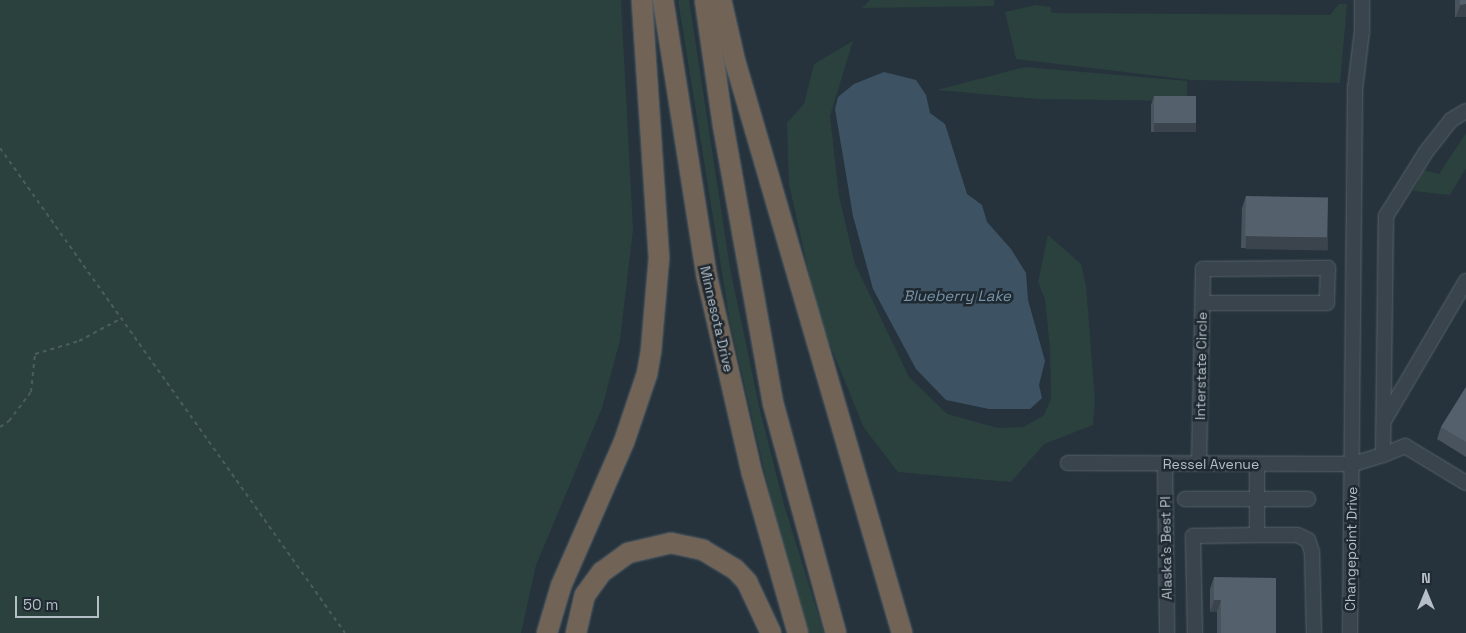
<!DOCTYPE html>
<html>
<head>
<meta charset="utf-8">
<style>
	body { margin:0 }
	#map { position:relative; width:1466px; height:633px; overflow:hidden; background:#26333c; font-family:"Space Grotesk",sans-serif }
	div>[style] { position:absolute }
	.green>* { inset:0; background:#2b413e }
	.water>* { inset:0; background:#3d5363 }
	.path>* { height:2px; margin-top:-1px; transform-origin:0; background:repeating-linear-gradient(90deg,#4a5d5d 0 4px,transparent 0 8px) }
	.roads { filter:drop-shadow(0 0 1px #58626a) drop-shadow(0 0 1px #58626a) }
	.minor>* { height:14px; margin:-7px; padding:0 7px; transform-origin:7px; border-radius:7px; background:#3a444c }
	.highway>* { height:20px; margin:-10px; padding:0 10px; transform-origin:10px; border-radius:10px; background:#726357 }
	.wall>* { inset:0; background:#48535d; transform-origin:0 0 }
	.shaded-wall>* { inset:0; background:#3b444c; transform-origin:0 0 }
	.building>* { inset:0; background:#54616c; transform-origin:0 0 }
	span { translate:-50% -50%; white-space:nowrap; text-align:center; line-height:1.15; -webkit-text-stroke:5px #1f2931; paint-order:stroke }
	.street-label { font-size:14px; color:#b6bfc7 }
	.water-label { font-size:15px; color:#7994a8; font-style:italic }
	.north { position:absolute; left:1401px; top:568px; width:50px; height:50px; -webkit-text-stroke:4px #1f2931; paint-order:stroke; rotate:0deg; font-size:14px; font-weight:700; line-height:20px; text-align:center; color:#b6bfc7 }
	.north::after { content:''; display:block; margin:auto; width:18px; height:22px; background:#b6bfc7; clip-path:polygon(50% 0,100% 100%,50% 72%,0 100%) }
	.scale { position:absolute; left:15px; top:596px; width:84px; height:22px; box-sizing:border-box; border:2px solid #b6bfc7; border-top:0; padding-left:6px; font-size:15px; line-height:18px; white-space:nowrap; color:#b6bfc7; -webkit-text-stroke:4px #1f2931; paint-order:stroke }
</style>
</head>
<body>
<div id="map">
	<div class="green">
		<div style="clip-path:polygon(0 0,621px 0,633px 230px,620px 340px,602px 408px,536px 565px,521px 633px,0 633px)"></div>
		<div style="clip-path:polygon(678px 0,689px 0,730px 268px,759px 406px,784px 505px,824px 633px,809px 633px,781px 543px,730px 322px)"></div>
		<div style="clip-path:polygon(870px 0,994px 0,994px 6px,862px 8px)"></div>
		<div style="clip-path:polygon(1339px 4px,1347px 4px,1340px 83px,1192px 80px,1016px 59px,1005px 12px,1036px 5px,1050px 7px,1052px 13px,1330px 15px)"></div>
		<div style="clip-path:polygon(853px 41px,830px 116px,839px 196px,855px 264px,909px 377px,947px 414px,998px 428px,1024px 427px,1044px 415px,1051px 399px,1050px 348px,1045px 299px,1038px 282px,1048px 235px,1081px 264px,1086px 286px,1095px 400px,1093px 425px,1044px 444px,1011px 482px,898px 472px,864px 428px,819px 318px,789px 184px,787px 123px,804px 104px,814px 64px)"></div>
		<div style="clip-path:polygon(1025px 67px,1187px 81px,1187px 101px,1038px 99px,937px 90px)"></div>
		<div style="clip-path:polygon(1466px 133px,1466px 168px,1450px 195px,1413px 191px,1424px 170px,1439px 174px)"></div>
	</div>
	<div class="water">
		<div style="clip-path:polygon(884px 72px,916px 80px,926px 95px,930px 113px,945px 124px,967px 194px,982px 205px,987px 222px,1011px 249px,1026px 273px,1028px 300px,1045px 361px,1039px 385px,1042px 398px,1030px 409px,989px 409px,946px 400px,916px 369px,873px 289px,853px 216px,835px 109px,838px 97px,854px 84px)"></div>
	</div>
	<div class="path">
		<div style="left:0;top:148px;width:595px;rotate:54.57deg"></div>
		<div style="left:0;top:427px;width:11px;rotate:-34deg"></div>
		<div style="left:9px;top:421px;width:36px;rotate:-53deg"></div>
		<div style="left:31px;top:392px;width:38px;rotate:-84deg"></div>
		<div style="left:35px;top:354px;width:46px;rotate:-16.5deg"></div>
		<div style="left:79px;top:341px;width:49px;rotate:-28.1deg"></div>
	</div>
	<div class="roads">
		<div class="minor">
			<div style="left:1385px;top:419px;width:160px;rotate:-59.6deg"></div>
			<div style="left:1383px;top:455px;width:24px;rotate:-22deg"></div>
			<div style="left:1405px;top:446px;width:71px;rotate:31.2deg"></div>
			<div style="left:1068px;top:463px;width:285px;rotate:0.2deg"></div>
			<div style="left:1353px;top:464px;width:31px;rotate:-17deg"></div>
			<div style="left:1383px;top:455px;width:239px;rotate:-89.3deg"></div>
			<div style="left:1386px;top:216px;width:75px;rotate:-58deg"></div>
			<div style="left:1426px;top:152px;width:41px;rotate:-52deg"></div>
			<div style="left:1451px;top:120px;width:17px;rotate:-31deg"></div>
			<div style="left:1165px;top:463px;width:170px;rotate:89.3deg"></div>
			<div style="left:1199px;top:463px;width:194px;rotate:-88.8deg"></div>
			<div style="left:1203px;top:269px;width:125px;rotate:-0.5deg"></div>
			<div style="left:1328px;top:268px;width:35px;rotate:92deg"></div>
			<div style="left:1327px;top:303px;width:124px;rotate:180deg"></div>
			<div style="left:1257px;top:464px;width:71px;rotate:90deg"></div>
			<div style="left:1185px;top:499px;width:123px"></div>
			<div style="left:1195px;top:633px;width:97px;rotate:-91.2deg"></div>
			<div style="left:1193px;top:536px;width:64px;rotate:-0.9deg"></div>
			<div style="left:1257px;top:535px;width:40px"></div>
			<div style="left:1297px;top:535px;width:12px;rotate:24deg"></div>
			<div style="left:1308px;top:540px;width:13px;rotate:72deg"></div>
			<div style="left:1312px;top:552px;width:81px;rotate:88.6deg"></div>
			<div style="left:1350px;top:633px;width:544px;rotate:-89.47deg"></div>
			<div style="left:1355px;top:89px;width:58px;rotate:-83.1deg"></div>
			<div style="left:1362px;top:31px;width:31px;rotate:-90deg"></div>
		</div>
		<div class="highway">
			<div style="left:663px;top:0;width:280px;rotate:81deg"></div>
			<div style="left:707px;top:277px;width:201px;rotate:77.1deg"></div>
			<div style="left:752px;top:473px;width:166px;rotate:74deg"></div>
			<div style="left:705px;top:0;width:126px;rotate:81.8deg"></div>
			<div style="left:723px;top:125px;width:282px;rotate:79.8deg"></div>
			<div style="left:773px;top:403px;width:238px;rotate:74.7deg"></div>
			<div style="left:721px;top:0;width:63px;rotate:77.1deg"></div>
			<div style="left:735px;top:61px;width:596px;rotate:73.72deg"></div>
			<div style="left:547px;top:633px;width:49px;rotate:-73.4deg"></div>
			<div style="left:561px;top:586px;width:157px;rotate:-66.4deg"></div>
			<div style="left:624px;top:442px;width:72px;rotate:-71.3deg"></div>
			<div style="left:647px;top:374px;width:23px;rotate:-80deg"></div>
			<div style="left:651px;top:351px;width:93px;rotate:-85.1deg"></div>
			<div style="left:659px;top:258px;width:259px;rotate:-93.8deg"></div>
			<div style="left:576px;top:633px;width:39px;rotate:-77deg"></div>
			<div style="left:585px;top:595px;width:29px;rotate:-54deg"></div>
			<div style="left:602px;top:572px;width:32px;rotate:-36deg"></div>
			<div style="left:628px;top:553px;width:44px;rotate:-13.1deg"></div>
			<div style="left:671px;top:543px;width:33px;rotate:12deg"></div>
			<div style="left:703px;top:550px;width:37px;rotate:31deg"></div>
			<div style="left:735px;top:569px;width:18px;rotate:47deg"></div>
			<div style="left:747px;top:582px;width:56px;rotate:64.8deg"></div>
		</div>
	</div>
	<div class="wall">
		<div style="left:1455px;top:0;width:11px;height:17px"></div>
		<div style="clip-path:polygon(1154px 96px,1193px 132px,1151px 132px,1151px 105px)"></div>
		<div style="clip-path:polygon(1246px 196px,1323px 249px,1241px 248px,1242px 208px)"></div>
		<div style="clip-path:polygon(1466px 387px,1466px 457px,1437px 439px,1441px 427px)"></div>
		<div style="clip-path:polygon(1214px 577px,1276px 633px,1217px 633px,1217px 612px,1210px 612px,1210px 589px)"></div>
	</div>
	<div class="shaded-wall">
		<div style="clip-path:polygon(1466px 4px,1466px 17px,1456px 17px,1460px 5px)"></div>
		<div style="left:1154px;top:123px;width:42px;height:9px"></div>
		<div style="left:1246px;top:236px;width:82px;height:13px;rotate:1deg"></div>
		<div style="clip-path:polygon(1214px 600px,1221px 600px,1217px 612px,1210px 612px)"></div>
	</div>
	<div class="building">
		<div style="clip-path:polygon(1460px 0,1466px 0,1466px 4px,1460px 5px)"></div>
		<div style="left:1154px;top:96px;width:42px;height:27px"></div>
		<div style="left:1246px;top:196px;width:82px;height:40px;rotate:1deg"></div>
		<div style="clip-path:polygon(1466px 387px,1466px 442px,1441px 427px)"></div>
		<div style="clip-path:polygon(1214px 577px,1276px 578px,1276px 633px,1221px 633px,1221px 600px,1214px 600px)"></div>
	</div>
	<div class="street-label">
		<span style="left:717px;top:319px;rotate:77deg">Minnesota Drive</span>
		<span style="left:1201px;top:366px;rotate:-89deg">Interstate Circle</span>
		<span style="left:1211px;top:464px">Ressel Avenue</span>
		<span style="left:1166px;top:548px;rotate:-91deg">Alaska's Best PI</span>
		<span style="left:1351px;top:549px;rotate:-89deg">Changepoint Drive</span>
	</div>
	<div class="water-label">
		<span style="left:957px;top:296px">Blueberry Lake</span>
	</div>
	<div class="north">N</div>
	<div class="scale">50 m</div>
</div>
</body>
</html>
